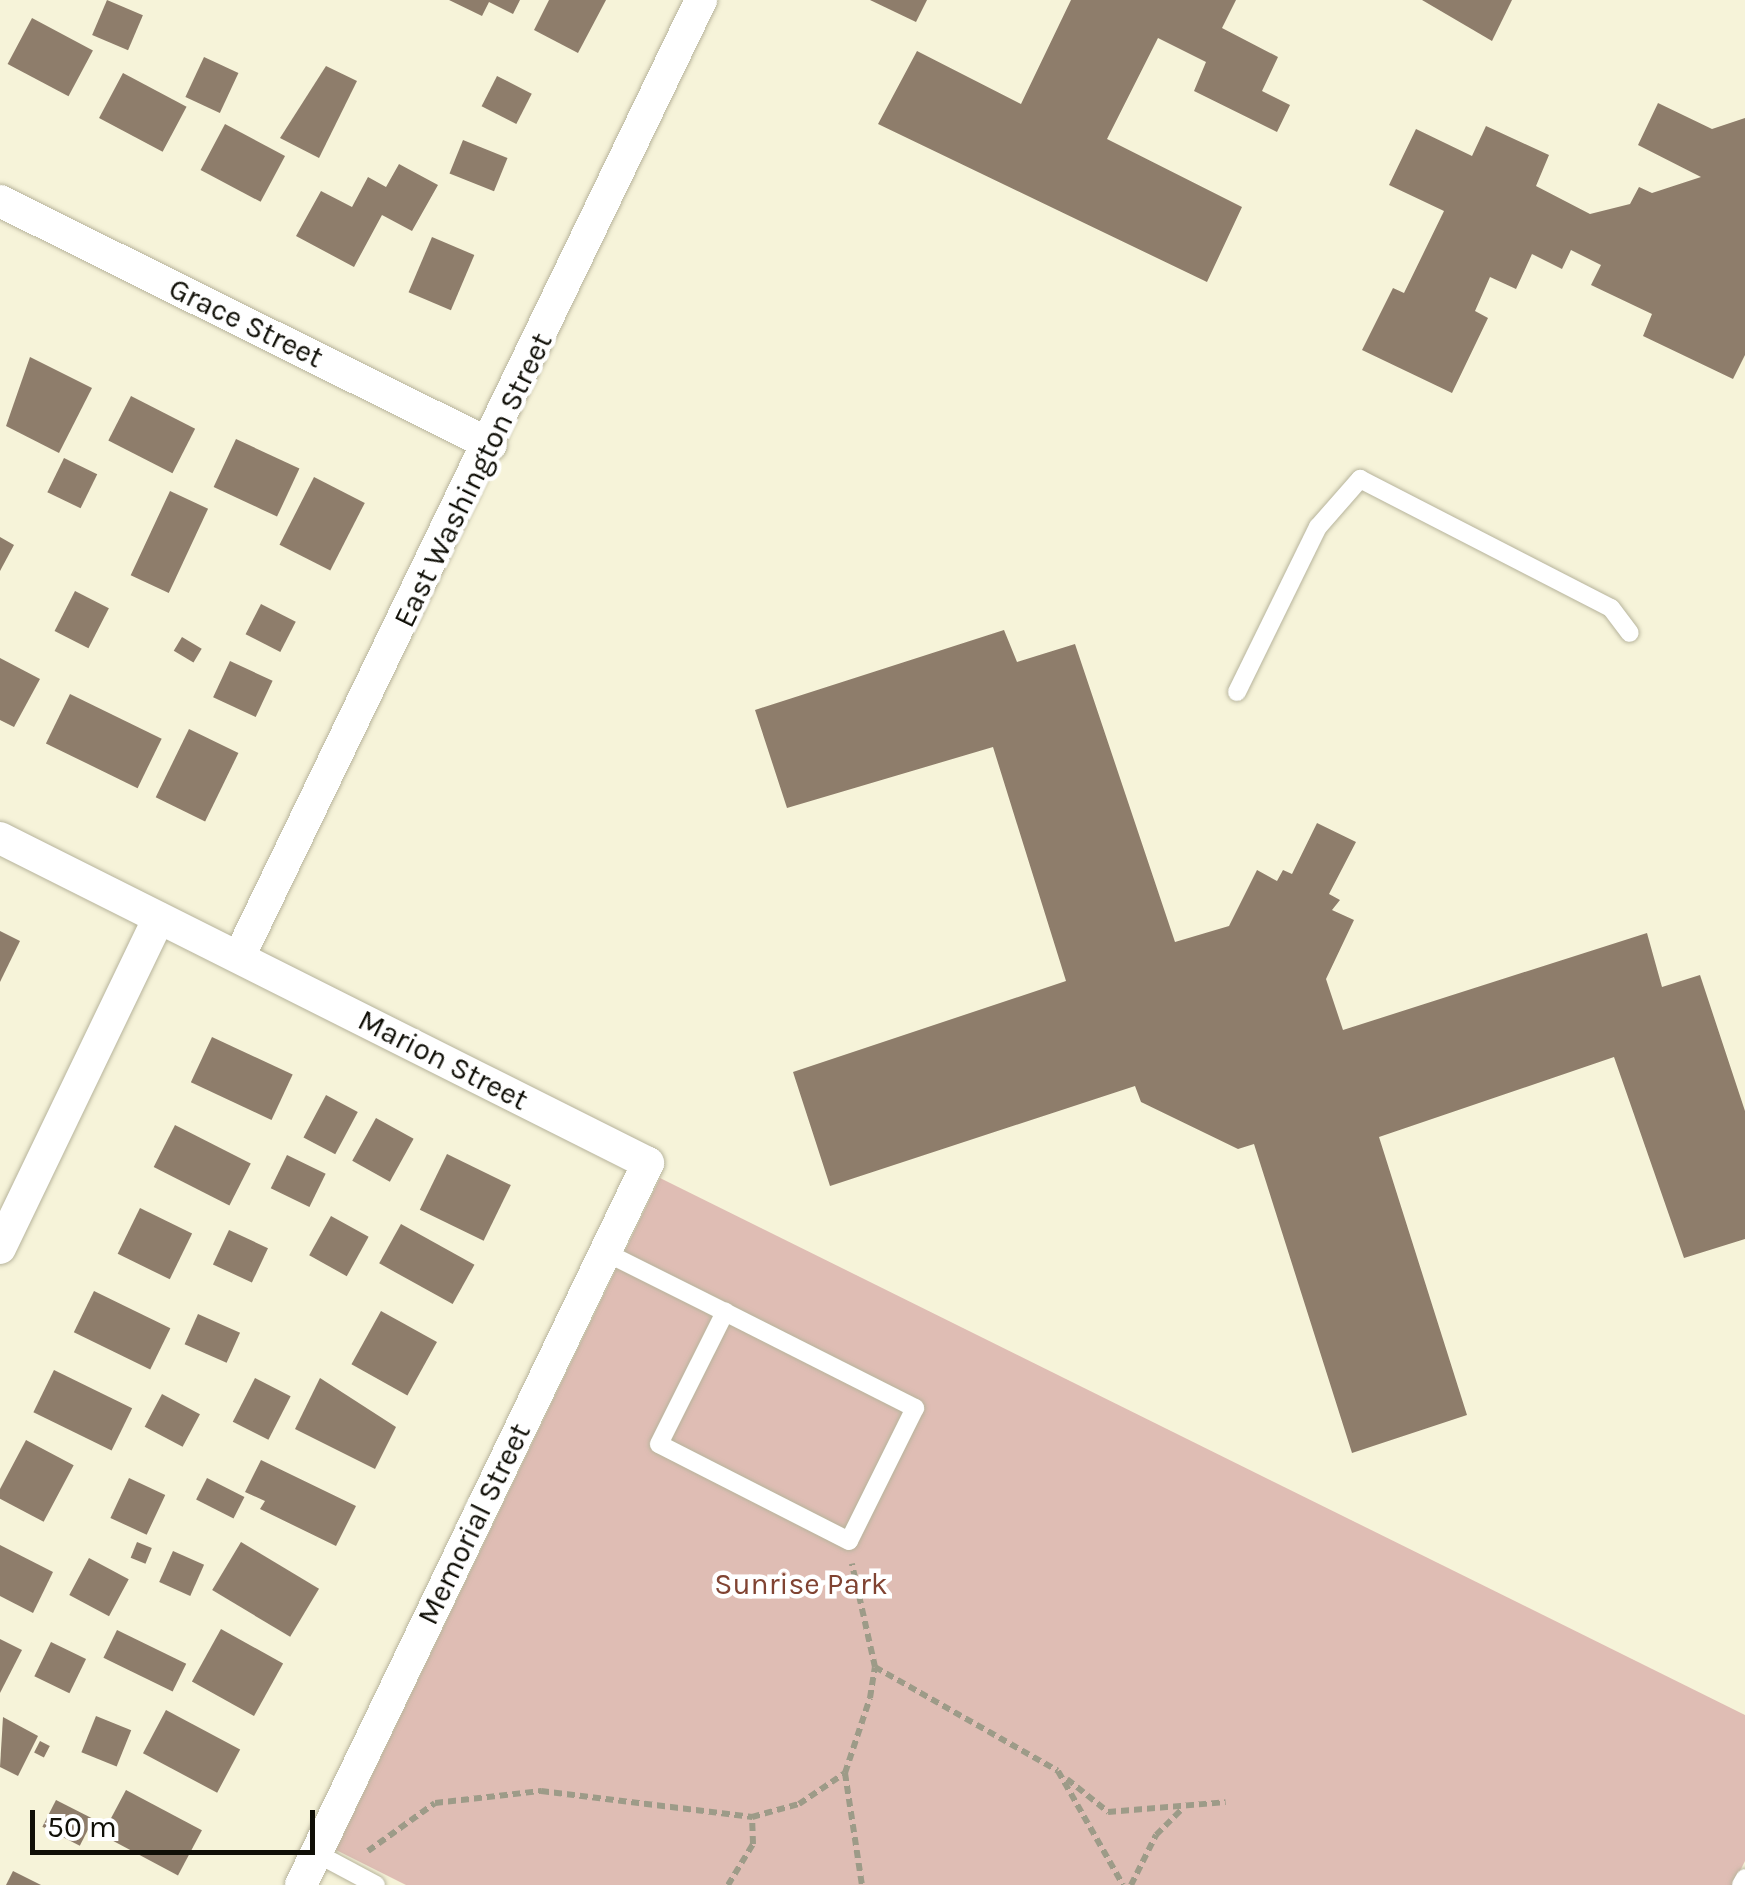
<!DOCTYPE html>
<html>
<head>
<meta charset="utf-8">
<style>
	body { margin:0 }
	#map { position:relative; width:1745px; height:1885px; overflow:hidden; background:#f6f3d9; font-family:Karla,sans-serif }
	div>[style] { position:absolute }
	.green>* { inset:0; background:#dfbdb4 }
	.building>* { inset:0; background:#8e7d6b; transform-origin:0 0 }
	.path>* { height:6px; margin-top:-3px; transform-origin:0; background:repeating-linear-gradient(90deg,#9d9b88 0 8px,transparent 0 13px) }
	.roads { filter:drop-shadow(0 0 2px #b7b49c) drop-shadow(0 0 2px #b7b49c) }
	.service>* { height:18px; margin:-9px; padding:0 9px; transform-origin:9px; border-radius:9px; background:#fff }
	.minor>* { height:32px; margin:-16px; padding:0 16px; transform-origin:16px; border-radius:16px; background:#fff }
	span { translate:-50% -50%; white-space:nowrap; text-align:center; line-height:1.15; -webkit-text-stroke:9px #fff; paint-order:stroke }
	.street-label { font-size:30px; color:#100f07 }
	.park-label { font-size:30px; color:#804332 }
	.scale { position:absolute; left:30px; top:1810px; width:285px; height:45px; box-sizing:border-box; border:5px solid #100f07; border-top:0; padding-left:12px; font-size:30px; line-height:35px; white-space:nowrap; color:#100f07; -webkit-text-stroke:8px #fff; paint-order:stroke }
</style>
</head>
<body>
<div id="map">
	<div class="green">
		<div style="clip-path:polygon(660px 1178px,1745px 1715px,1745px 1861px,1733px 1885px,406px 1885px,336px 1850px)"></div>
	</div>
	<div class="building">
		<div style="left:107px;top:0;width:39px;height:38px;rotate:23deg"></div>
		<div style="clip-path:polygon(449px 0,520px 0,513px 14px,489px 2px,482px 16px)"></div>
		<div style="clip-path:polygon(549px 0,606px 0,578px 53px,534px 30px)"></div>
		<div style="clip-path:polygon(870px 0,927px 0,916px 22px)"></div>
		<div style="clip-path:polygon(1071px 0,1236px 0,1222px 28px,1278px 57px,1262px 91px,1290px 105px,1277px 132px,1194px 91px,1206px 62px,1158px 38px,1107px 139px,1242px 207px,1207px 282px,878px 124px,917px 51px,1021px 104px)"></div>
		<div style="clip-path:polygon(1422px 0,1512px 0,1492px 41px)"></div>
		<div style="left:32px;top:18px;width:69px;height:52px;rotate:28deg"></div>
		<div style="left:204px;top:57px;width:38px;height:44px;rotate:25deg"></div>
		<div style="clip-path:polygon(326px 66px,357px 81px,319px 158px,280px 138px)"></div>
		<div style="left:123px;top:73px;width:72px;height:51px;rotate:28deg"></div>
		<div style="left:497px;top:76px;width:39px;height:34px;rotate:27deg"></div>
		<div style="clip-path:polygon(1658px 103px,1712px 129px,1745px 118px,1745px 355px,1733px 379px,1643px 336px,1652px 314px,1591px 285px,1601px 265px,1571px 250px,1562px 269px,1532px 254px,1516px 289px,1490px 277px,1475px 311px,1488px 318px,1452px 393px,1362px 350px,1393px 288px,1404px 293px,1444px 211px,1389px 185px,1416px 129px,1472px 156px,1486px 126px,1549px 155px,1536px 186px,1590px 214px,1630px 204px,1639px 187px,1652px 193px,1701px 177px,1638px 145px)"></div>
		<div style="left:225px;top:124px;width:68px;height:52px;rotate:28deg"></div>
		<div style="left:463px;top:140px;width:48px;height:36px;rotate:22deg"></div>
		<div style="clip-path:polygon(399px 164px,438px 185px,412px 231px,382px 215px,354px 267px,296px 236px,321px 191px,352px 207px,368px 177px,386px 187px)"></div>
		<div style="left:432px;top:237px;width:46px;height:60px;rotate:23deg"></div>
		<div style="clip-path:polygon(30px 357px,92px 388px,59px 453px,6px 426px)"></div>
		<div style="left:131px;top:396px;width:72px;height:50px;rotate:27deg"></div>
		<div style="left:236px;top:439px;width:70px;height:53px;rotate:25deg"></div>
		<div style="left:64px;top:458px;width:37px;height:38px;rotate:26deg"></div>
		<div style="left:314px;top:477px;width:57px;height:76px;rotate:27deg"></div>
		<div style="left:170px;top:491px;width:42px;height:93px;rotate:25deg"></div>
		<div style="clip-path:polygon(0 537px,14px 545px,0 571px)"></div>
		<div style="left:75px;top:591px;width:38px;height:45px;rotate:27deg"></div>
		<div style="left:261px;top:604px;width:39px;height:34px;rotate:27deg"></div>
		<div style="clip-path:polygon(1004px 630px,1017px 662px,1075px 644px,1175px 942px,1229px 926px,1257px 870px,1277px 881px,1283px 870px,1292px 874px,1317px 823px,1356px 842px,1329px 894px,1340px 900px,1332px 910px,1354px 920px,1326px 979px,1343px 1030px,1647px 933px,1662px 987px,1700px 975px,1745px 1111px,1745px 1239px,1684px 1258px,1614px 1057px,1379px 1137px,1467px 1415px,1352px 1453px,1254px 1144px,1238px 1149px,1141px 1102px,1135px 1086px,830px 1186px,793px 1072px,1066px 981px,993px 747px,787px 808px,755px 710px)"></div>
		<div style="left:182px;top:637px;width:23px;height:16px;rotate:31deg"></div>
		<div style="clip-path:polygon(0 658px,40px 679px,14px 727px,0 720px)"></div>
		<div style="left:230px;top:661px;width:47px;height:40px;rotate:25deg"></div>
		<div style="left:70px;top:694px;width:102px;height:55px;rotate:26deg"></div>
		<div style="left:189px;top:729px;width:55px;height:76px;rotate:26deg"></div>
		<div style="clip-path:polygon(0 931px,20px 941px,0 982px)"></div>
		<div style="left:212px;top:1037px;width:89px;height:50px;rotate:25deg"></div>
		<div style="left:326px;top:1095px;width:36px;height:48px;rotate:28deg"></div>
		<div style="left:376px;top:1118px;width:43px;height:49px;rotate:29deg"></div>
		<div style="left:175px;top:1125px;width:85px;height:47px;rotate:27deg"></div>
		<div style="left:447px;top:1154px;width:71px;height:62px;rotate:26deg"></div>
		<div style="left:287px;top:1155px;width:43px;height:37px;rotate:26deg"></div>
		<div style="left:140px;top:1208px;width:58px;height:51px;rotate:26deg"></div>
		<div style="left:331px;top:1216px;width:43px;height:45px;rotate:29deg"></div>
		<div style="left:401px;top:1224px;width:84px;height:45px;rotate:29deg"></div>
		<div style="left:229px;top:1230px;width:43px;height:38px;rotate:25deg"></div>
		<div style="left:94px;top:1291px;width:85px;height:46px;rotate:26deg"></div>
		<div style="left:381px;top:1311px;width:64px;height:61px;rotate:29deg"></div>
		<div style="left:198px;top:1314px;width:46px;height:33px;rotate:24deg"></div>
		<div style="left:54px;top:1370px;width:87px;height:47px;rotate:26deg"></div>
		<div style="left:255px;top:1378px;width:40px;height:49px;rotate:27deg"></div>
		<div style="clip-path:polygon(320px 1378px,396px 1427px,375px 1469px,295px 1429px)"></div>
		<div style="left:162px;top:1394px;width:43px;height:37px;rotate:28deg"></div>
		<div style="left:26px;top:1440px;width:54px;height:64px;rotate:28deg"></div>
		<div style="clip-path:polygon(261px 1460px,356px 1506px,336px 1546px,260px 1509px,265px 1501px,245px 1492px)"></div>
		<div style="left:129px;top:1478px;width:40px;height:44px;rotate:25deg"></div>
		<div style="left:207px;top:1478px;width:42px;height:24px;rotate:27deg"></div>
		<div style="left:137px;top:1542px;width:16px;height:17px;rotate:22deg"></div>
		<div style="left:241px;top:1542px;width:91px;height:56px;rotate:31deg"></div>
		<div style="clip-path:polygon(0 1545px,53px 1572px,33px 1613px,0 1596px)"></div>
		<div style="left:173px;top:1551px;width:34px;height:34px;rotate:24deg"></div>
		<div style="left:89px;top:1558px;width:45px;height:42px;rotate:28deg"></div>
		<div style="left:221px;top:1629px;width:71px;height:60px;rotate:29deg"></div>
		<div style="left:117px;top:1630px;width:77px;height:31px;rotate:26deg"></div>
		<div style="clip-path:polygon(0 1639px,22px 1650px,0 1693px)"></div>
		<div style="left:51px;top:1642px;width:39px;height:38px;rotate:26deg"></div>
		<div style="left:166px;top:1710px;width:84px;height:49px;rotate:28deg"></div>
		<div style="left:96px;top:1716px;width:38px;height:39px;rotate:22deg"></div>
		<div style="clip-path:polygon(3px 1717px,38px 1736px,18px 1776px,0 1767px)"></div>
		<div style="left:40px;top:1741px;width:11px;height:13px;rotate:27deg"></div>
		<div style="left:126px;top:1790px;width:86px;height:51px;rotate:28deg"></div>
		<div style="left:56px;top:1800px;width:42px;height:30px;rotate:27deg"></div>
		<div style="clip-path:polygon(13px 1871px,41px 1885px,6px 1885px)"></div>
	</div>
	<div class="path">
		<div style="left:875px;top:1667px;width:210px;rotate:29.6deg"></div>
		<div style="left:1058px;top:1771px;width:131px;rotate:60.3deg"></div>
		<div style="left:845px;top:1773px;width:113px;rotate:81.4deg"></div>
		<div style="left:1067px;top:1779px;width:53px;rotate:38.8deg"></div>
		<div style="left:1108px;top:1812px;width:118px;rotate:-4.8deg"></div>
		<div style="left:368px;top:1851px;width:82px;rotate:-35.6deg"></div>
		<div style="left:435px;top:1803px;width:107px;rotate:-6.5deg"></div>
		<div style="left:541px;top:1791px;width:213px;rotate:7deg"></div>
		<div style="left:752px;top:1817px;width:49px;rotate:-15.5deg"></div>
		<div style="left:799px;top:1804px;width:55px;rotate:-34deg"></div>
		<div style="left:845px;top:1773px;width:79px;rotate:-71.6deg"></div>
		<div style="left:870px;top:1698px;width:31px;rotate:-81deg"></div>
		<div style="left:875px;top:1667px;width:106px;rotate:-102.6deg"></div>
		<div style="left:728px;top:1885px;width:48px;rotate:-58.6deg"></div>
		<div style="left:753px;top:1844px;width:27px;rotate:-92deg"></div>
		<div style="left:1131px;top:1885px;width:56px;rotate:-63.4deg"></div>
		<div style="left:1156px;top:1835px;width:35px;rotate:-45deg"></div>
	</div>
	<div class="roads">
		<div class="service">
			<div style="left:1237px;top:692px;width:184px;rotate:-63.9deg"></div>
			<div style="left:1318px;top:527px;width:64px;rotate:-48.8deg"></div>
			<div style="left:1360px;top:479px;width:282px;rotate:27.2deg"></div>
			<div style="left:1611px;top:608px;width:31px;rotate:53deg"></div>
			<div style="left:605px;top:1252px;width:134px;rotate:26.6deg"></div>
			<div style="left:725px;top:1312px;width:213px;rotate:26.8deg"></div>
			<div style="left:915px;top:1408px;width:148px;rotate:116.4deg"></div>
			<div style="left:849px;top:1541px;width:213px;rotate:-153deg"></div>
			<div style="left:659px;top:1444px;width:148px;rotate:-63.4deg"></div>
			<div style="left:316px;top:1853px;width:68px;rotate:28.1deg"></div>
			<div style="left:1741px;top:1885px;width:8px;rotate:-60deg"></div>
		</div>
		<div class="minor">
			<div style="left:0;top:201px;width:548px;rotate:26.42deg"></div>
			<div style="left:0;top:838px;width:725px;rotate:26.64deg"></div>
			<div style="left:648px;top:1163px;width:801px;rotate:115.67deg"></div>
			<div style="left:239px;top:957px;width:1063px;rotate:-64.23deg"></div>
			<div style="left:0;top:1248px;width:366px;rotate:-64.3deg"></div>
		</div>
	</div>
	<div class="street-label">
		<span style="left:246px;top:323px;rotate:26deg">Grace Street</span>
		<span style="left:473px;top:480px;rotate:-64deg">East Washington Street</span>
		<span style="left:443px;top:1060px;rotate:27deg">Marion Street</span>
		<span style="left:474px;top:1524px;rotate:-64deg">Memorial Street</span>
	</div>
	<div class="park-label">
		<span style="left:801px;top:1584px">Sunrise Park</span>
	</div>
	<div class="scale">50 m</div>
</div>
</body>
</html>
